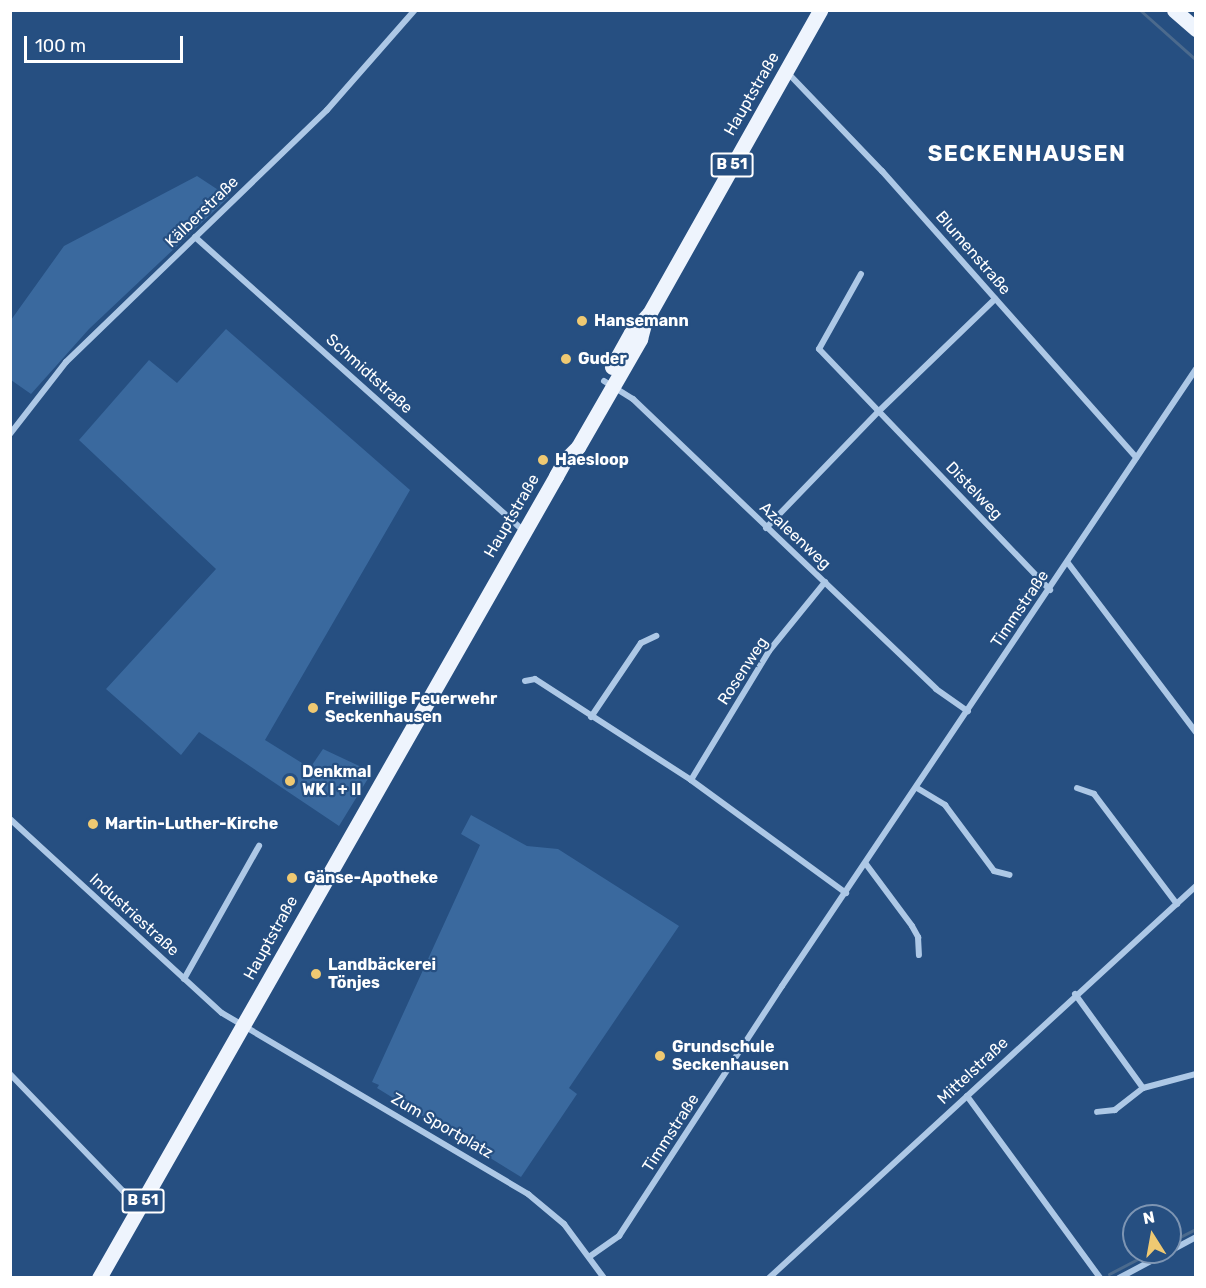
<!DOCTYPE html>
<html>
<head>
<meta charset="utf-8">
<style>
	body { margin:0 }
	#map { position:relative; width:1206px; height:1288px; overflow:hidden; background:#264f81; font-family:Rubik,sans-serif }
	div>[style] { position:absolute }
	.green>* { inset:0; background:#3a699e }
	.stream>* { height:3px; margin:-1.5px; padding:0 1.5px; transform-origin:1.5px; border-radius:1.5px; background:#4b6a8d }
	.minor>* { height:6px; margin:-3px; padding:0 3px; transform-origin:3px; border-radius:3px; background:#adc8e6 }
	.primary>* { height:15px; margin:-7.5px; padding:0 7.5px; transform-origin:7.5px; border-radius:7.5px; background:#eef4fd }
	.dots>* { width:16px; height:16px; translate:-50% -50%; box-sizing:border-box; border:3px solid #264f81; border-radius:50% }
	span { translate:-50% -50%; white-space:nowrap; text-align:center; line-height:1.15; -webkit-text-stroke:4.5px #264f81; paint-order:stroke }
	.shield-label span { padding:2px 4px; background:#264f81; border:2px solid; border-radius:4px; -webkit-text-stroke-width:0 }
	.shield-label { font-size:15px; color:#fff; font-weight:700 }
	.street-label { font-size:16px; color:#fff }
	.poi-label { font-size:16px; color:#fff; font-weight:700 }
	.left { translate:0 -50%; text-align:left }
	.district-label { font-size:22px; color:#fff; font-weight:700; letter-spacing:1.5px }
	.frame { position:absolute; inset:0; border:12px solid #fff; pointer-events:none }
	.north { position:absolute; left:1122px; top:1204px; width:60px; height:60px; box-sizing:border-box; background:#264f81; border:2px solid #7d95b3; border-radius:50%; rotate:349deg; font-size:16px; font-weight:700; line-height:24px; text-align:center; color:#fff }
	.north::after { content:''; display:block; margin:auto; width:21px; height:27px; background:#efc972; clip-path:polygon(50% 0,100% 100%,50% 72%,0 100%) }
	.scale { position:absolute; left:24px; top:36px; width:159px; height:27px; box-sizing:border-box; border:3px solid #fff; border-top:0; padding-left:8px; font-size:18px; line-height:21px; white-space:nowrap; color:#fff; -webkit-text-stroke:4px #264f81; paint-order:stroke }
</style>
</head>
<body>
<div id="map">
	<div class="green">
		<div style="clip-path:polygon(197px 176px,229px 197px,89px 329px,31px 394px,11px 380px,11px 320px,64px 246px)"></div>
		<div style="clip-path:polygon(226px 329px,410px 490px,265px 740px,310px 768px,323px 749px,372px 772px,339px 826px,199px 732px,181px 755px,106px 689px,216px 569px,79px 440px,149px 360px,177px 383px)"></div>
		<div style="clip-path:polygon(471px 815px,527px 846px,558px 849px,679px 926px,569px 1088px,577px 1094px,521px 1177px,377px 1088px,379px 1085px,372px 1082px,480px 845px,461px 834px)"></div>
	</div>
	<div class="stream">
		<div style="left:1140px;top:10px;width:75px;rotate:41.8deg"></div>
		<div style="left:1170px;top:1242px;width:29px;rotate:-27deg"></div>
		<div style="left:1109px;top:1274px;width:47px;rotate:-27.6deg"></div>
	</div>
	<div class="minor">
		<div style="left:786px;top:71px;width:139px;rotate:46.2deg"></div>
		<div style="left:882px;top:171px;width:383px;rotate:48.4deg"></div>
		<div style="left:195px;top:237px;width:441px;rotate:41.8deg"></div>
		<div style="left:861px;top:274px;width:86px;rotate:119.2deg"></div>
		<div style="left:819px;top:349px;width:334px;rotate:46.2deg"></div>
		<div style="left:604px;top:381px;width:34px;rotate:32deg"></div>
		<div style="left:633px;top:399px;width:419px;rotate:43.7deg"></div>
		<div style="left:936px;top:689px;width:39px;rotate:35deg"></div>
		<div style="left:10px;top:434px;width:91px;rotate:-52.1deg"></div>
		<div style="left:66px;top:362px;width:363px;rotate:-44deg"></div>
		<div style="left:327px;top:110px;width:133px;rotate:-48.7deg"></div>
		<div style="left:766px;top:528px;width:161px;rotate:-46deg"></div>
		<div style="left:878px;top:412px;width:163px;rotate:-44deg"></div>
		<div style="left:1068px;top:563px;width:212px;rotate:52.9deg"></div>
		<div style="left:525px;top:681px;width:10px;rotate:-11deg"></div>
		<div style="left:535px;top:679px;width:186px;rotate:32.9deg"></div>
		<div style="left:691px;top:780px;width:192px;rotate:36.1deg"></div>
		<div style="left:591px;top:717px;width:89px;rotate:-56deg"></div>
		<div style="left:641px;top:643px;width:17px;rotate:-25deg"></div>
		<div style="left:691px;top:780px;width:151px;rotate:-58.8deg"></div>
		<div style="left:769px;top:651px;width:89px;rotate:-50.9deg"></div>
		<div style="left:917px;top:788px;width:33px;rotate:31deg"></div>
		<div style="left:945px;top:805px;width:82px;rotate:53.4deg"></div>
		<div style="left:994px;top:871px;width:16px;rotate:14deg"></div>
		<div style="left:1077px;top:788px;width:18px;rotate:19deg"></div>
		<div style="left:1094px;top:794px;width:138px;rotate:53deg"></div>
		<div style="left:10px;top:819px;width:287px;rotate:42.5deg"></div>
		<div style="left:222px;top:1013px;width:356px;rotate:30.6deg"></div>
		<div style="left:528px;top:1194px;width:47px;rotate:39.8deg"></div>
		<div style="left:564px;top:1224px;width:67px;rotate:53.5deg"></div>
		<div style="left:866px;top:864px;width:77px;rotate:53.4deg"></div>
		<div style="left:912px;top:926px;width:13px;rotate:61deg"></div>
		<div style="left:918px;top:937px;width:18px;rotate:87deg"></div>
		<div style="left:184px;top:979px;width:153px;rotate:-60.6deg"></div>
		<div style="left:1075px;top:994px;width:116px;rotate:54.1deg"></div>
		<div style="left:1143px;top:1088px;width:36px;rotate:142deg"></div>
		<div style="left:1115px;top:1110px;width:18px;rotate:174deg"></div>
		<div style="left:10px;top:1074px;width:163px;rotate:46deg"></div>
		<div style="left:123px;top:1191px;width:21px;rotate:28deg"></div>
		<div style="left:1143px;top:1088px;width:55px;rotate:-14.8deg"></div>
		<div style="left:967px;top:1096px;width:225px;rotate:53.8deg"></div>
		<div style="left:1170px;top:1251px;width:30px;rotate:-28deg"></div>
		<div style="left:589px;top:1257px;width:37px;rotate:-35deg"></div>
		<div style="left:619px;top:1236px;width:298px;rotate:-56.9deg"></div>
		<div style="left:782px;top:986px;width:743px;rotate:-56.14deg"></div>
		<div style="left:769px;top:1278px;width:580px;rotate:-42.55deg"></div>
		<div style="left:1119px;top:1278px;width:55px;rotate:-28deg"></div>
	</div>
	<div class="primary">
		<div style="left:1174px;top:10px;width:29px;rotate:41deg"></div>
		<div style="left:612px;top:367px;width:39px;rotate:-61deg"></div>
		<div style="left:631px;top:333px;width:26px;rotate:-47deg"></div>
		<div style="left:649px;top:314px;width:349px;rotate:-60.6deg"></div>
		<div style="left:99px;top:1278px;width:923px;rotate:-60.32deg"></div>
		<div style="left:556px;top:476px;width:18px;rotate:-61deg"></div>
		<div style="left:565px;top:460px;width:18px;rotate:-45deg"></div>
		<div style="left:578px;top:447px;width:125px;rotate:-60.1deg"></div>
		<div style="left:640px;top:339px;width:20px;rotate:-75deg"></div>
	</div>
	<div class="dots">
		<div style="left:582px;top:321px;background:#efc972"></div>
		<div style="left:566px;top:359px;background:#efc972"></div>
		<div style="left:543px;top:460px;background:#efc972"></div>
		<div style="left:313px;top:708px;background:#efc972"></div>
		<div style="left:290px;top:781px;background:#efc972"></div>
		<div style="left:93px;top:824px;background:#efc972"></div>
		<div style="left:292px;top:878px;background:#efc972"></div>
		<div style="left:316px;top:974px;background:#efc972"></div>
		<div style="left:660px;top:1056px;background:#efc972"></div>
	</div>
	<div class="shield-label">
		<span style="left:732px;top:165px">B 51</span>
		<span style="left:143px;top:1201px">B 51</span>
	</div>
	<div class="street-label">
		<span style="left:752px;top:94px;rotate:-60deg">Hauptstraße</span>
		<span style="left:202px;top:212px;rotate:-44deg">Kälberstraße</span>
		<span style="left:973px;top:253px;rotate:49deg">Blumenstraße</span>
		<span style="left:369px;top:374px;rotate:42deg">Schmidtstraße</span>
		<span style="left:974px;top:491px;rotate:46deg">Distelweg</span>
		<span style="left:512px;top:516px;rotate:-60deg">Hauptstraße</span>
		<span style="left:795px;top:536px;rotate:43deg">Azaleenweg</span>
		<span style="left:1020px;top:609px;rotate:-56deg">Timmstraße</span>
		<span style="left:743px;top:671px;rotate:-57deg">Rosenweg</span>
		<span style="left:134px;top:915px;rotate:42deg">Industriestraße</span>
		<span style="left:271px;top:938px;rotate:-61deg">Hauptstraße</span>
		<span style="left:973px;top:1071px;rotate:-43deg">Mittelstraße</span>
		<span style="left:442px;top:1126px;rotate:30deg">Zum Sportplatz</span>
		<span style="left:671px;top:1133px;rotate:-57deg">Timmstraße</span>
	</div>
	<div class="poi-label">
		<span class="left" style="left:594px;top:321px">Hansemann</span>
		<span class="left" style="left:578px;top:359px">Guder</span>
		<span class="left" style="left:555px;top:460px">Haesloop</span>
		<span class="left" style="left:325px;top:708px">Freiwillige Feuerwehr<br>Seckenhausen</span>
		<span class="left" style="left:302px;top:781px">Denkmal<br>WK I + II</span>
		<span class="left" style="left:105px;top:824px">Martin-Luther-Kirche</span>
		<span class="left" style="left:304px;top:878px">Gänse-Apotheke</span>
		<span class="left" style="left:328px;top:974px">Landbäckerei<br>Tönjes</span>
		<span class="left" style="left:672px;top:1056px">Grundschule<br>Seckenhausen</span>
	</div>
	<div class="district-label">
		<span style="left:1027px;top:154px">SECKENHAUSEN</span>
	</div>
	<div class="frame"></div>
	<div class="north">N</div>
	<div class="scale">100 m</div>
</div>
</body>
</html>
